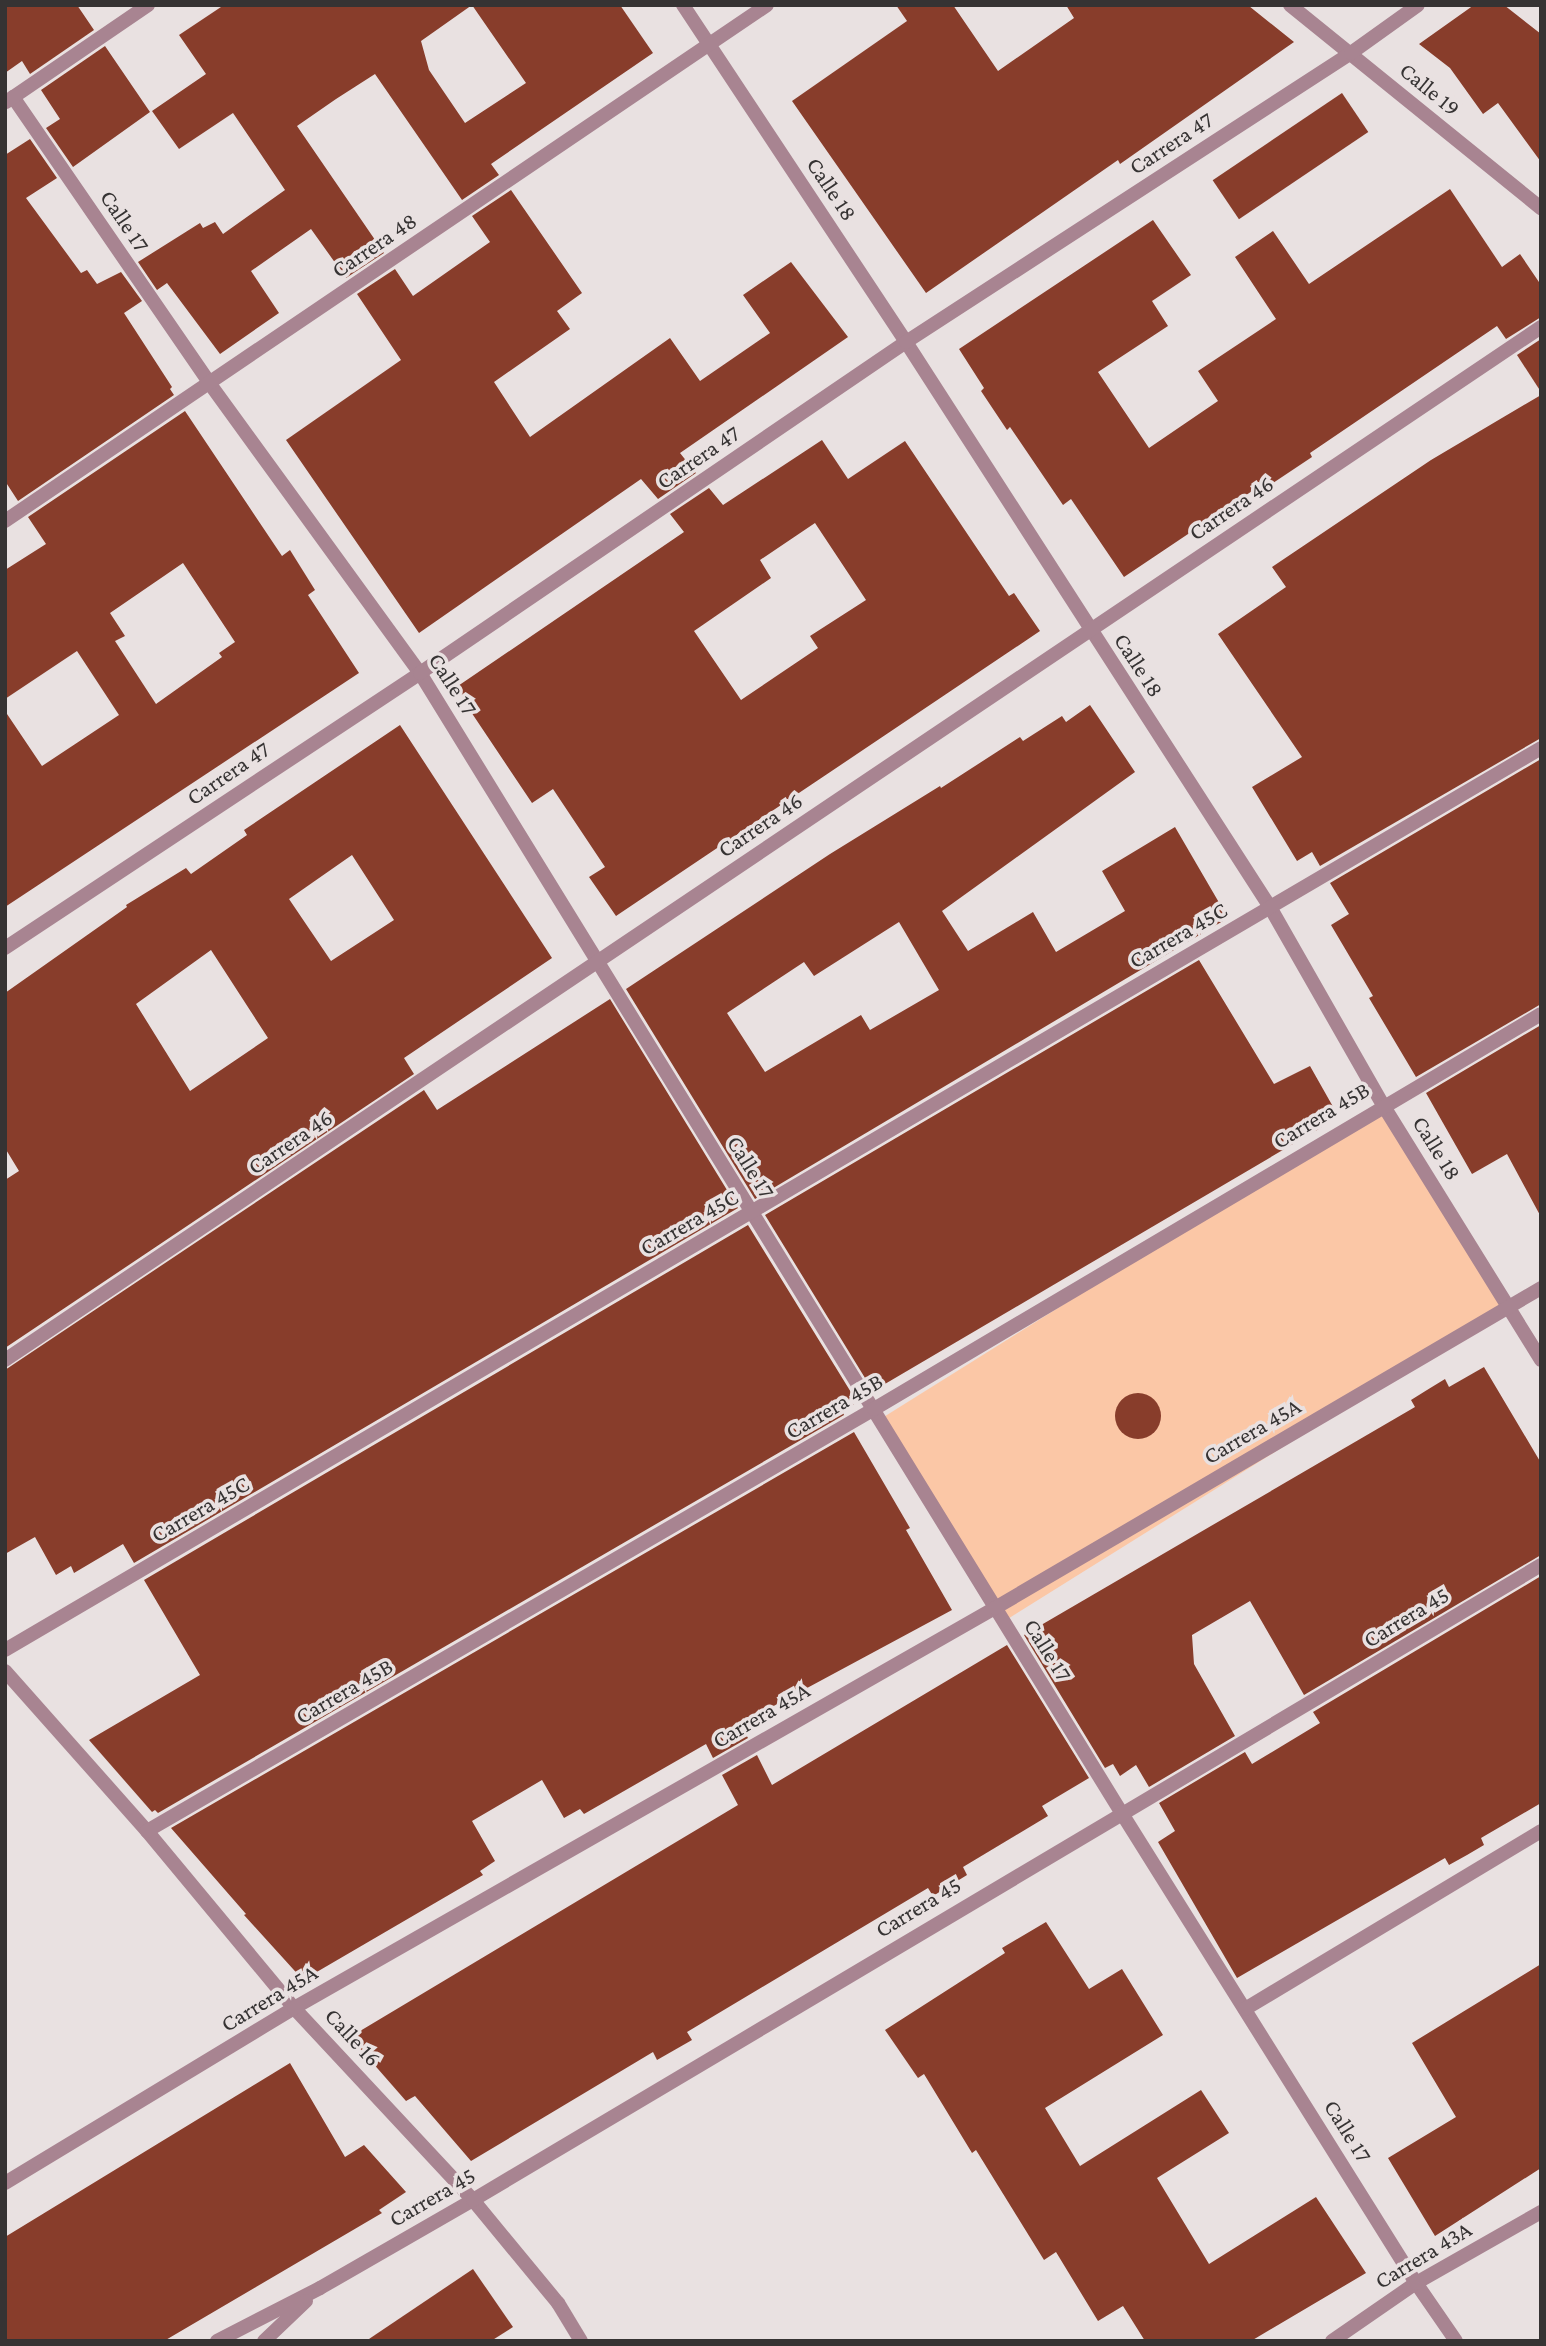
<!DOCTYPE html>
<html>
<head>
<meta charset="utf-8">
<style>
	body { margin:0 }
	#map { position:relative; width:1546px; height:2346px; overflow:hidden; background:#e9e1e1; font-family:"Crimson Pro",serif }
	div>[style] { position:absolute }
	.green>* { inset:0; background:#fbc7a6; transform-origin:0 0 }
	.building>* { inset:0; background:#883d2b; transform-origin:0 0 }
	.round { border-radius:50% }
	.street>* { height:14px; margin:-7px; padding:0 7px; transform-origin:7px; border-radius:7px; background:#a88491 }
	span { translate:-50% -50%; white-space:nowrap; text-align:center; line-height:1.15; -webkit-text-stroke:7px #e9e1e1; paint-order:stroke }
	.street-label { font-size:23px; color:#363333 }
	.frame { position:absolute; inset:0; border:7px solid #363333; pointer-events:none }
</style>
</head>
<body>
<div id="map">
	<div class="green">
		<div style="left:1383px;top:1105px;width:237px;height:593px;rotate:58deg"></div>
	</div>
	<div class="building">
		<div style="clip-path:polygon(5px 5px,77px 5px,94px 30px,30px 74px,22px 61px,5px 73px)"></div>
		<div style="clip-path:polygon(224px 5px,472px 5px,421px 41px,429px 70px,465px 123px,526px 83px,472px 5px,620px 5px,653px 53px,491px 164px,499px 175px,462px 200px,375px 74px,336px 99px,297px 126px,384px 253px,346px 278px,311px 229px,251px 271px,279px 313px,220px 354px,167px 283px,157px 290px,138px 262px,200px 223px,203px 228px,215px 222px,223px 234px,285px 190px,233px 113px,179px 149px,152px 111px,206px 74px,179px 35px)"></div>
		<div style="clip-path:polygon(896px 5px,953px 5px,998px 71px,1074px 18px,1066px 5px,1249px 6px,1294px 42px,1120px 164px,1118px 160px,926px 293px,792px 101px,907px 21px)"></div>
		<div style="clip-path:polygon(1474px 5px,1504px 5px,1541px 34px,1541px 162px,1498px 103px,1483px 114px,1450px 68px,1419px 44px)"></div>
		<div style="clip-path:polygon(105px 46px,150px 112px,73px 167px,46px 128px,60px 119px,41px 90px)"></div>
		<div style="left:1342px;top:93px;width:47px;height:156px;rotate:56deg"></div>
		<div style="clip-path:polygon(30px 139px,57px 178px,26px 198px,81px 273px,87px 270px,97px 284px,121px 272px,142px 301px,124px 313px,172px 387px,170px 389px,174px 395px,18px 501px,5px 481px,5px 155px)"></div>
		<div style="clip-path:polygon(1450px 189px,1502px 267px,1520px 254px,1541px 285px,1541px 317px,1506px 339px,1497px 326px,1310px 453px,1312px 457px,1273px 483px,1270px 479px,1124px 577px,1071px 499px,1063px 505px,1010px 427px,1007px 430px,981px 391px,984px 388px,959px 349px,1153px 220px,1191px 275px,1152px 301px,1168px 326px,1098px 372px,1149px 448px,1218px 401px,1198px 371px,1276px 319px,1235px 257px,1273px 231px,1309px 284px)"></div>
		<div style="clip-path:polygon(511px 190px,582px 293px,557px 311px,570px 329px,494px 382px,530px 437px,670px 338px,700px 381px,770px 333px,743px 295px,791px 262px,848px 337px,680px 453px,696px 473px,658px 499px,641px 479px,419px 633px,286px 440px,401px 360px,357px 294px,395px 269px,413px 296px,490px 242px,472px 216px)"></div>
		<div style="clip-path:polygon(1541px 339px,1541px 392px,1517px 355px)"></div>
		<div style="clip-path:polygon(1541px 395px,1541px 738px,1320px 866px,1312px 852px,1297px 861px,1252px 787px,1302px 757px,1218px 634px,1286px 587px,1272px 567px,1431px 460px)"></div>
		<div style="clip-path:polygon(evenodd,185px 411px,282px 556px,290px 550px,315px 590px,308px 595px,359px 673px,5px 907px,5px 711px,42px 766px,119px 715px,77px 651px,5px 699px,5px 570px,46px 544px,28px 517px,185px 411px,183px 563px,235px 642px,219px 653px,222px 657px,156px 704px,115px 641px,125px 636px,110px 613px,183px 563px)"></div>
		<div style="clip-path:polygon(evenodd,822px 440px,848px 479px,905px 441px,1009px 596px,1014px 593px,1040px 631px,616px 916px,589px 877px,605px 867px,553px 789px,532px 803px,455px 688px,684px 532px,670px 514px,709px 488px,723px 505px,822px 440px,815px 523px,866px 600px,810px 636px,818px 648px,741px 700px,694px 631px,771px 578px,760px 560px,815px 523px)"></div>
		<div style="clip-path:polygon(evenodd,1090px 705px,1135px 772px,942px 911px,968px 951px,1033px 912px,1056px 952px,1125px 911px,1102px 871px,1175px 827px,1228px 918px,755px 1199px,626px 989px,830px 854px,940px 786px,941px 788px,1020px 737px,1023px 741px,1062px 716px,1066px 722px,1090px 705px,899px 922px,939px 990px,870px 1030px,861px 1015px,765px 1072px,727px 1013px,804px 962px,814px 976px,899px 922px)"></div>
		<div style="clip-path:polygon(evenodd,400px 725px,552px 958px,404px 1058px,414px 1074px,5px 1348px,5px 1180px,19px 1171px,5px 1148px,5px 993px,127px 907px,126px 905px,186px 868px,191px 874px,247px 835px,244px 830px,400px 725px,352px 855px,394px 920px,331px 961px,289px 899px,352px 855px,400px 725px,211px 950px,268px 1038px,190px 1091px,136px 1004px,211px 950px)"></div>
		<div style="clip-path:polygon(1541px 759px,1541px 1004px,1416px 1077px,1369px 998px,1373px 996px,1331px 925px,1349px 914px,1330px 883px)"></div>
		<div style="clip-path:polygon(1199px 960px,1274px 1084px,1310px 1066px,1336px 1112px,1319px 1122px,1322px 1127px,873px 1391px,765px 1215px)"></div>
		<div style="clip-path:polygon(610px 999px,738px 1208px,134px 1563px,123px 1544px,74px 1573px,71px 1566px,56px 1575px,35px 1537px,5px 1554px,5px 1370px,424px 1090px,437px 1110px)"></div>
		<div style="clip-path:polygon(1541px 1025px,1541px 1217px,1507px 1154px,1472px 1174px,1426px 1093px)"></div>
		<div style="clip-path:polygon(748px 1225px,857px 1402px,843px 1412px,844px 1415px,158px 1813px,155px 1810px,152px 1812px,89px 1740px,200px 1675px,144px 1580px)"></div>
		<div style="clip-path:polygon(1484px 1367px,1541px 1463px,1541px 1555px,1304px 1695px,1250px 1601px,1192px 1635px,1194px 1664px,1235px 1736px,1149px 1787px,1136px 1765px,1120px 1776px,1113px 1764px,1105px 1768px,1024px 1635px,1415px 1407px,1411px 1400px,1427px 1390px,1445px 1379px,1449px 1387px)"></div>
		<div class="round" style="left:1115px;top:1393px;width:46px;height:46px"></div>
		<div style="clip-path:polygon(854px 1432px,910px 1528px,906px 1530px,952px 1610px,740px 1724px,748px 1738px,713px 1758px,706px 1744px,584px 1814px,580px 1809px,564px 1818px,542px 1780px,472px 1821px,495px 1861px,480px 1871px,483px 1875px,303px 1980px,244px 1915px,246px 1914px,171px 1828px)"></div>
		<div style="clip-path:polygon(1541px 1576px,1541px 1803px,1481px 1838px,1484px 1845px,1467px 1855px,1449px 1865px,1445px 1858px,1237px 1978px,1158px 1842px,1175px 1831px,1159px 1803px,1245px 1752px,1252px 1764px,1320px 1723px,1313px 1712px)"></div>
		<div style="clip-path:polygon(1007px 1645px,1089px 1778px,1042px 1806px,1048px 1816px,963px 1867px,967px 1875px,933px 1896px,928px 1888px,687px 2032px,692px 2040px,657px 2060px,653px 2052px,471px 2161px,415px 2096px,406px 2101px,350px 2037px,738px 1805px,722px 1775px,757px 1755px,772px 1785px)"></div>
		<div style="clip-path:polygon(1046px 1922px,1089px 1989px,1122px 1969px,1163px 2035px,1045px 2108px,1080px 2166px,1201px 2090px,1229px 2133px,1157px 2178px,1209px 2264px,1316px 2197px,1366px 2273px,1251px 2341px,1145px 2341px,1123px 2306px,1098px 2321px,1056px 2252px,1044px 2260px,976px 2150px,972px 2153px,924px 2074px,918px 2078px,885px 2030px,1005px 1953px,1002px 1948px)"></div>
		<div style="clip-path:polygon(1541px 1964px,1541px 2168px,1435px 2236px,1388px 2158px,1456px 2117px,1412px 2043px)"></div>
		<div style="clip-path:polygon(290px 2063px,345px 2157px,364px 2145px,406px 2192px,379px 2210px,382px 2213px,164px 2341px,5px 2341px,5px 2237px)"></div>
		<div style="clip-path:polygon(473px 2269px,513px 2327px,491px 2341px,366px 2341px)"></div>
	</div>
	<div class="street">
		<div style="left:683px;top:5px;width:404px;rotate:56.5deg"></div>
		<div style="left:906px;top:342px;width:672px;rotate:57.21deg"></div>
		<div style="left:1270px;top:907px;width:228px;rotate:60.3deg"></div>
		<div style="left:1383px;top:1105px;width:300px;rotate:58.2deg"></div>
		<div style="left:1290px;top:5px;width:323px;rotate:39deg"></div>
		<div style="left:13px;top:97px;width:348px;rotate:55.5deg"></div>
		<div style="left:210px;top:384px;width:357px;rotate:54deg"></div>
		<div style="left:420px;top:673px;width:1337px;rotate:58.39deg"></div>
		<div style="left:1121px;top:1812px;width:556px;rotate:57.94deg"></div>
		<div style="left:1416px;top:2283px;width:70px;rotate:55.4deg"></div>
		<div style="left:6px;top:102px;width:172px;rotate:-34.3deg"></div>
		<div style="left:5px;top:521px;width:920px;rotate:-34.1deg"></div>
		<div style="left:5px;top:948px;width:498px;rotate:-33.5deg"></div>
		<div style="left:420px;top:673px;width:588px;rotate:-34.26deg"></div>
		<div style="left:906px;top:342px;width:531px;rotate:-33deg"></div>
		<div style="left:1351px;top:53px;width:82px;rotate:-35.6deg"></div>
		<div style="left:5px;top:1360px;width:1851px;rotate:-33.92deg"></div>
		<div style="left:5px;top:1650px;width:1781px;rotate:-30.42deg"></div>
		<div style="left:5px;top:1671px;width:214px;rotate:48.4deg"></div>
		<div style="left:147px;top:1831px;width:230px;rotate:50.3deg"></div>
		<div style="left:294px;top:2008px;width:262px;rotate:47deg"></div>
		<div style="left:473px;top:2200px;width:134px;rotate:50.5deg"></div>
		<div style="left:558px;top:2303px;width:44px;rotate:58.8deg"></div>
		<div style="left:147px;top:1831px;width:841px;rotate:-30.13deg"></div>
		<div style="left:874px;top:1409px;width:775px;rotate:-30.63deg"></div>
		<div style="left:1245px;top:2009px;width:345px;rotate:-31deg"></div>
		<div style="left:5px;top:2183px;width:338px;rotate:-31.2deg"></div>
		<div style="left:294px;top:2008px;width:807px;rotate:-29.71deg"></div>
		<div style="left:995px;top:1608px;width:633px;rotate:-30.37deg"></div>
		<div style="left:217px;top:2341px;width:116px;rotate:-27.2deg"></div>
		<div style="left:320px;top:2288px;width:177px;rotate:-29.9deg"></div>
		<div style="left:473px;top:2200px;width:1243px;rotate:-30.73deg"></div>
		<div style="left:264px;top:2341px;width:58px;rotate:-43.6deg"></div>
		<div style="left:1332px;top:2341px;width:102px;rotate:-34.6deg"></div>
		<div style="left:1416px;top:2283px;width:144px;rotate:-29.6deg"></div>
	</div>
	<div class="street-label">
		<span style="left:1430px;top:89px;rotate:39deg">Calle 19</span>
		<span style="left:1171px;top:143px;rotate:-33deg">Carrera 47</span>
		<span style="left:832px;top:189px;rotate:56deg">Calle 18</span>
		<span style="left:125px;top:221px;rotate:56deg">Calle 17</span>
		<span style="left:374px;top:245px;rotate:-34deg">Carrera 48</span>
		<span style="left:698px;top:457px;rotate:-34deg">Carrera 47</span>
		<span style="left:1231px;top:508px;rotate:-34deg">Carrera 46</span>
		<span style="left:1139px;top:665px;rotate:57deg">Calle 18</span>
		<span style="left:453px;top:684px;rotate:57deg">Calle 17</span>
		<span style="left:228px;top:773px;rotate:-34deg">Carrera 47</span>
		<span style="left:760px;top:825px;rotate:-34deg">Carrera 46</span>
		<span style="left:1178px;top:935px;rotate:-30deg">Carrera 45C</span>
		<span style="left:1321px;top:1115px;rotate:-31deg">Carrera 45B</span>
		<span style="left:290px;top:1142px;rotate:-34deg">Carrera 46</span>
		<span style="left:1437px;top:1148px;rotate:58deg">Calle 18</span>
		<span style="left:751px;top:1167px;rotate:58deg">Calle 17</span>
		<span style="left:689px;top:1222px;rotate:-30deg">Carrera 45C</span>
		<span style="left:834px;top:1406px;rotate:-30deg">Carrera 45B</span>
		<span style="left:1252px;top:1431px;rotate:-30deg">Carrera 45A</span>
		<span style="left:200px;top:1509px;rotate:-30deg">Carrera 45C</span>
		<span style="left:1406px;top:1617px;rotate:-31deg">Carrera 45</span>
		<span style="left:1048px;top:1650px;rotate:58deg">Calle 17</span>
		<span style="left:344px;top:1691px;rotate:-30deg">Carrera 45B</span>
		<span style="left:761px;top:1715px;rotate:-30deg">Carrera 45A</span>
		<span style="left:918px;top:1907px;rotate:-31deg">Carrera 45</span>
		<span style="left:269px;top:1998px;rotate:-31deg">Carrera 45A</span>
		<span style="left:353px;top:2037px;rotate:47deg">Calle 16</span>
		<span style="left:1348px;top:2131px;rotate:58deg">Calle 17</span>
		<span style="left:432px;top:2197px;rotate:-30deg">Carrera 45</span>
		<span style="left:1423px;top:2255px;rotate:-31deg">Carrera 43A</span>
	</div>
	<div class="frame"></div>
</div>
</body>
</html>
